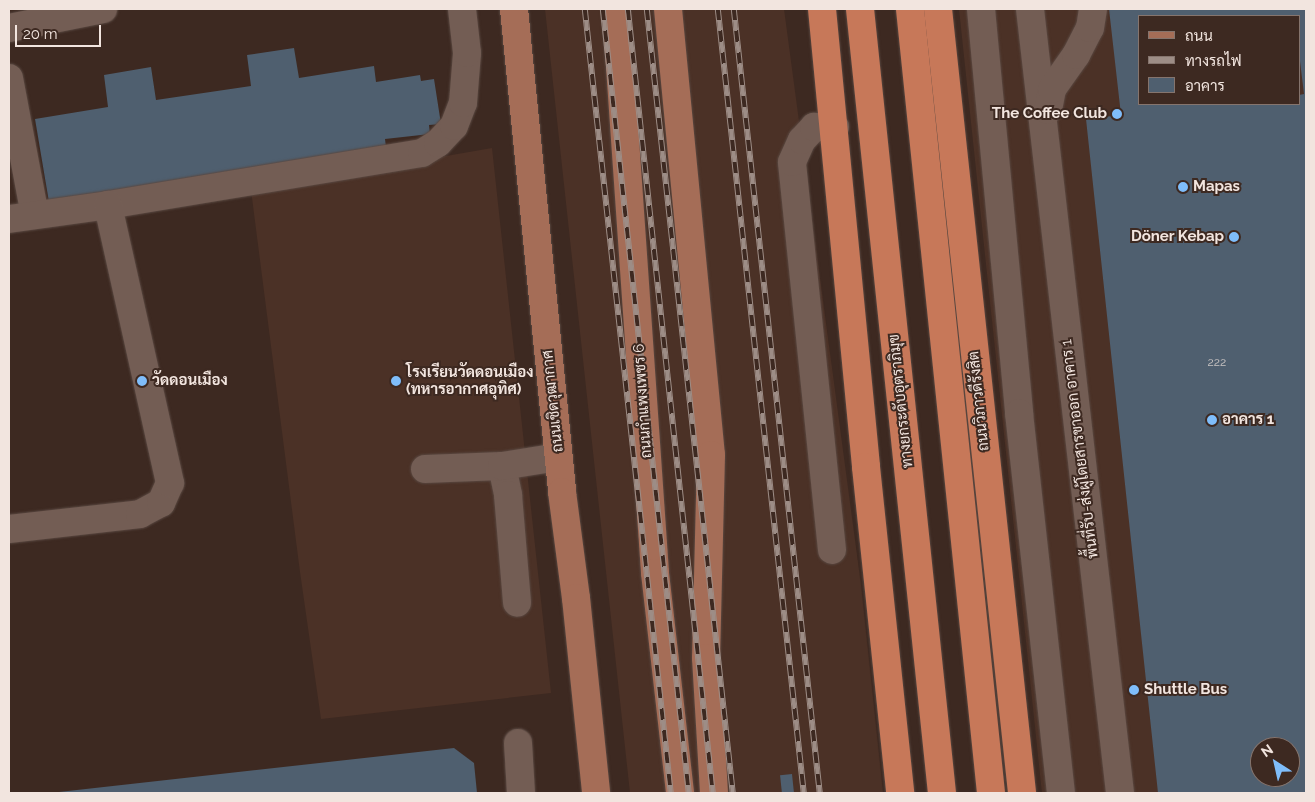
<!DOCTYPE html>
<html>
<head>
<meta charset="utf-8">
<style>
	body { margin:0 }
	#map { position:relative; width:1315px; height:802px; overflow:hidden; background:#3d2921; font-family:Raleway,Sarabun,sans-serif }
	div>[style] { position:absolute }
	.built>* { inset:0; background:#4b3126 }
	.building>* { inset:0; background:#4f5f6f; transform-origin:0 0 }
	.roads { filter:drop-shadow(0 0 1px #594841) drop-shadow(0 0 1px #594841) }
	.minor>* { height:28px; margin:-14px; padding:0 14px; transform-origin:14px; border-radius:14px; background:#735d54 }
	.major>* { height:28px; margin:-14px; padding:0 14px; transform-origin:14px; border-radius:14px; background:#a56d57 }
	.highway>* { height:28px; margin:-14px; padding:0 14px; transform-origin:14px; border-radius:14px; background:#c77859 }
	.rail>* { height:5.5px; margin-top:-2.75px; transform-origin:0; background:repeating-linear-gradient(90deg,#3d2921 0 11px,#9d8d86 0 22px); box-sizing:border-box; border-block:1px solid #9d8d86 }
	.dots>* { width:14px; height:14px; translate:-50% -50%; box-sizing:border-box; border:2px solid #3d2921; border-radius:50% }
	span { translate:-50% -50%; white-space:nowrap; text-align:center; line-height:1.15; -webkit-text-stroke:4px #3d2921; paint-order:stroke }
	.number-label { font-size:12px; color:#c9c4c3 }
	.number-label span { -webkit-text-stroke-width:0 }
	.poi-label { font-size:15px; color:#f2e5df; font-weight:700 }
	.right { translate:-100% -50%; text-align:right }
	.left { translate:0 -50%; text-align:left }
	.street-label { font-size:15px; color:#f2e5df }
	.frame { position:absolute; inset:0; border:10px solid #f2e5df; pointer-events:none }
	.legend { position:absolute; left:1138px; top:15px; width:162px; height:90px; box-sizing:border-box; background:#3d2921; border:1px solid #85746d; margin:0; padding:6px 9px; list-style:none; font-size:15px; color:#f2e5df }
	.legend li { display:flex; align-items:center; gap:10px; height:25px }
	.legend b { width:25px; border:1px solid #85746d }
	.north { position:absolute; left:1250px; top:737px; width:50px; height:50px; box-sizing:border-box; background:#3d2921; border:1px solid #85746d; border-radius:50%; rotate:325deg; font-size:14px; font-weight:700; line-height:20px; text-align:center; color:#f2e5df }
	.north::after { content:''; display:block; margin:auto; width:18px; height:22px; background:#7fbdfa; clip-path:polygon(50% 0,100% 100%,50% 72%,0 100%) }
	.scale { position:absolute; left:15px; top:25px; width:86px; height:22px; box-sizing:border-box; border:2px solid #f2e5df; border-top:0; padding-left:6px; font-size:15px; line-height:18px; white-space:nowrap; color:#f2e5df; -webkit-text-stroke:4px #3d2921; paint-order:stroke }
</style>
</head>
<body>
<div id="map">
	<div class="built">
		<div style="clip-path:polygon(545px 9px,784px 9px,861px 585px,883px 793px,630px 793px)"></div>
		<div style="clip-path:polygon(evenodd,959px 9px,1306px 9px,1306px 793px,1042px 793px,959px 9px,1139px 16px,1299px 16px,1299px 104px,1139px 104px,1139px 16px,959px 9px,1260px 747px,1290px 747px,1290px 777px,1260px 777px,1260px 747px)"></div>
		<div style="clip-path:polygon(492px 148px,551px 693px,321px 719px,300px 572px,251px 190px)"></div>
	</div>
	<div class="building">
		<div style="clip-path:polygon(evenodd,1109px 9px,1306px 9px,1306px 793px,1158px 793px,1086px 119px,1121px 115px,1109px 9px,1139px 16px,1299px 16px,1299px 53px,1304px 94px,1299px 95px,1299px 104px,1139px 104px,1139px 16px,1109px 9px,1260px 747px,1290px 747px,1290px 777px,1260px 777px,1260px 747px)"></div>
		<div style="clip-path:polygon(294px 48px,299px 78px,374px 66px,376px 82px,420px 75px,421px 81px,434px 79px,441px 124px,429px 125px,430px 134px,385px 139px,386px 147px,49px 202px,35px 119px,108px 107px,104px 75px,151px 67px,156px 100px,251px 86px,247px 55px)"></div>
		<div style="clip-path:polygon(454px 748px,474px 763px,477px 793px,50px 793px)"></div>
		<div style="left:792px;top:774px;width:19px;height:12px;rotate:84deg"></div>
	</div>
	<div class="roads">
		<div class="minor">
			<div style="left:981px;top:9px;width:406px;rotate:84.6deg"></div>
			<div style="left:1019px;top:413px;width:382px;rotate:83.7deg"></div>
			<div style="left:1030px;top:9px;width:789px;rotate:83.45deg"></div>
			<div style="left:9px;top:28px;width:96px;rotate:-11.4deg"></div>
			<div style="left:9px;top:78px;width:139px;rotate:79.3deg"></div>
			<div style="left:1048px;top:110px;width:21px;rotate:-79deg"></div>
			<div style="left:1052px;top:89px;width:42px;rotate:-54.8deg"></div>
			<div style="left:1076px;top:55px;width:30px;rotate:-63deg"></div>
			<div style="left:1090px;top:28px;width:19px;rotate:-81deg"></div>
			<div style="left:9px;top:219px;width:100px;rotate:-8deg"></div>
			<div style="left:108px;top:205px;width:318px;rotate:-9.4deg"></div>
			<div style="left:422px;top:153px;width:19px;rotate:-32deg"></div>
			<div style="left:438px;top:143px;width:23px;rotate:-47deg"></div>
			<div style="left:454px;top:126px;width:25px;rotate:-69deg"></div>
			<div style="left:463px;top:103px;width:50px;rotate:-85.4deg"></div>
			<div style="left:467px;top:53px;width:44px;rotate:-96.5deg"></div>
			<div style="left:502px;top:466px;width:30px;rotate:78deg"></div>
			<div style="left:508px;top:495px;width:108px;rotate:85.2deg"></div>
			<div style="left:425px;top:469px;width:77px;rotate:-2.2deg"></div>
			<div style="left:502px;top:466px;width:57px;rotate:-9.1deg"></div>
			<div style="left:9px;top:529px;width:132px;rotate:-6.5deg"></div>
			<div style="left:140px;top:514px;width:24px;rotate:-28deg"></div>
			<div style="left:161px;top:503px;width:22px;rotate:-66deg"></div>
			<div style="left:170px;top:483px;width:285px;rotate:-102.6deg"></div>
			<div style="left:832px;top:550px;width:390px;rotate:-95.9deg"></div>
			<div style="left:792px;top:162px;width:24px;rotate:-66deg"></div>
			<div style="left:802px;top:140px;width:18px;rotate:-47deg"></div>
			<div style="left:814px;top:127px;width:21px"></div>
			<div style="left:518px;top:743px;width:50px;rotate:86.6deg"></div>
		</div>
		<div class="major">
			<div style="left:514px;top:9px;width:485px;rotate:84.3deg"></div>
			<div style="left:562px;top:492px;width:107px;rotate:82.5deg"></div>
			<div style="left:576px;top:598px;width:196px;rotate:84.1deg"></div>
			<div style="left:616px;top:9px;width:565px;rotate:86.04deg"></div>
			<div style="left:655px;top:573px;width:221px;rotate:83.5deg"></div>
			<div style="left:668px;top:9px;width:448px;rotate:84.5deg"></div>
			<div style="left:711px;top:455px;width:203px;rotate:91.4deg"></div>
			<div style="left:706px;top:658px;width:135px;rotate:86.6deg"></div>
		</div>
		<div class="highway">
			<div style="left:822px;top:9px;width:460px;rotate:84.5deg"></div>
			<div style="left:866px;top:467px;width:328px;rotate:84deg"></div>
			<div style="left:860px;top:9px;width:788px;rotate:84.03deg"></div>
			<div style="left:910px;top:9px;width:788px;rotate:84.1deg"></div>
			<div style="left:938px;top:9px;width:788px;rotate:83.88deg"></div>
		</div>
	</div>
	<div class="rail">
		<div style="left:585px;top:9px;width:789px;rotate:83.74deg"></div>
		<div style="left:603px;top:9px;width:789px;rotate:83.74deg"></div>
		<div style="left:628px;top:9px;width:789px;rotate:83.81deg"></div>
		<div style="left:647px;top:9px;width:789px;rotate:83.74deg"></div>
		<div style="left:718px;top:9px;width:789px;rotate:83.74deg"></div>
		<div style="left:734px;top:9px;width:789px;rotate:83.74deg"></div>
	</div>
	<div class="dots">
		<div style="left:1117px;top:114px;background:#7fbdfa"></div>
		<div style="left:1183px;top:187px;background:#7fbdfa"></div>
		<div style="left:1234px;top:237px;background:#7fbdfa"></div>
		<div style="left:142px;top:381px;background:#7fbdfa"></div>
		<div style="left:396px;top:381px;background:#7fbdfa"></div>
		<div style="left:1212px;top:420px;background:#7fbdfa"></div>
		<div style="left:1134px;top:690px;background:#7fbdfa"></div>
	</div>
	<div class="number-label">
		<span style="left:1217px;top:363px">222</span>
	</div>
	<div class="poi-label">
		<span class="right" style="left:1107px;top:114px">The Coffee Club</span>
		<span class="left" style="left:1193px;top:187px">Mapas</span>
		<span class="right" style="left:1224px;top:237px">Döner Kebap</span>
		<span class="left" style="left:406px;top:381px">โรงเรียนวัดดอนเมือง<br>(ทหารอากาศอุทิศ)</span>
		<span class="left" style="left:152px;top:381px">วัดดอนเมือง</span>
		<span class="left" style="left:1222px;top:420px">อาคาร 1</span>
		<span class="left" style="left:1144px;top:690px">Shuttle Bus</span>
	</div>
	<div class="street-label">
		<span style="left:553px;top:401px;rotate:-96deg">ถนนเชิดวุฒากาศ</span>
		<span style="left:643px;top:401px;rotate:-94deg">ถนนกำแพงเพชร 6</span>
		<span style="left:901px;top:401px;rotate:-96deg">ทางยกระดับอุตราภิมุข</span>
		<span style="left:979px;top:401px;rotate:-96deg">ถนนวิภาวดีรังสิต</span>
		<span style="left:1080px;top:449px;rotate:-97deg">พื้นที่รับ-ส่งผู้โดยสารขาออก อาคาร 1</span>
	</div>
	<div class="frame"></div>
	<ul class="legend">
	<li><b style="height:6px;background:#a56d57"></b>ถนน</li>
	<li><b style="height:6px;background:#9d8d86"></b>ทางรถไฟ</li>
	<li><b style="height:14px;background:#4f5f6f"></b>อาคาร</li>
	</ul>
	<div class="north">N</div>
	<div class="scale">20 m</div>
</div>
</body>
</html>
